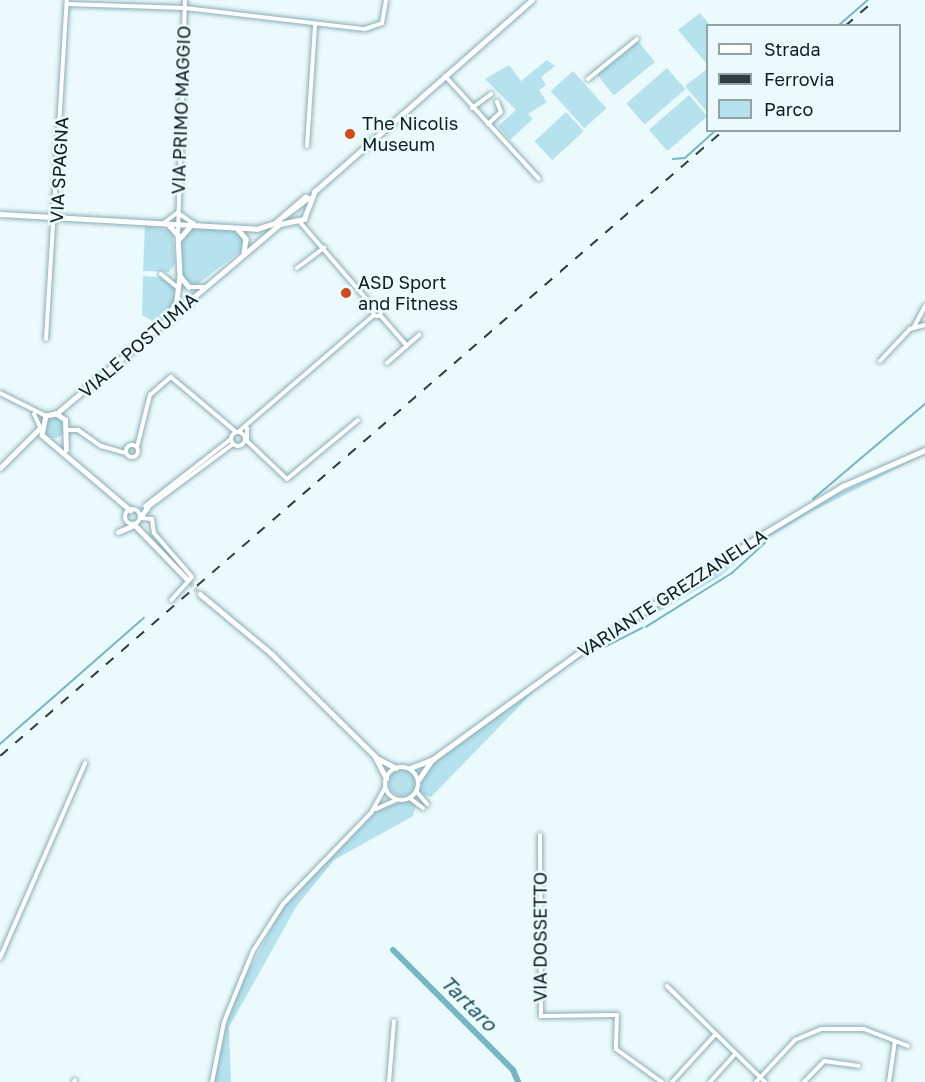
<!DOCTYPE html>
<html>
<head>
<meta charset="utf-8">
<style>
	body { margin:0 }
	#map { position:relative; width:925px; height:1082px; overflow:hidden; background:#ebfafd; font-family:"Golos Text",sans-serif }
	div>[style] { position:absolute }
	.green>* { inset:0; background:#b6e2ed; transform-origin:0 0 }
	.round { border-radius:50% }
	.stream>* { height:1.5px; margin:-0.75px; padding:0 0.75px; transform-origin:0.75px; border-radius:0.75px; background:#76b6c4 }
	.river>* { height:6px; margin:-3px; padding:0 3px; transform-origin:3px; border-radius:3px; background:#76b6c4 }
	.major-tunnel>* { height:4.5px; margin-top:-2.25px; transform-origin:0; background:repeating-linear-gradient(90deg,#cad9dc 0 4.5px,transparent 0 6.5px) }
	.roads { filter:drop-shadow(0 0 2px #89adb5) drop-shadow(0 0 2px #89adb5) }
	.minor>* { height:4px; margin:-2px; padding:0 2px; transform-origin:2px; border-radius:2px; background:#fff }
	.minor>.ring { margin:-2px; padding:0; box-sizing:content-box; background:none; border:4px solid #fff; border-radius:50% }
	.major>* { height:4.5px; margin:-2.25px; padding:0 2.25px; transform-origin:2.25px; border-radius:2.25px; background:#fff }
	.major>.ring { margin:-2.25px; padding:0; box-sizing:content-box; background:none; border:4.5px solid #fff; border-radius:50% }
	.rail>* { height:1.5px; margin-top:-0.75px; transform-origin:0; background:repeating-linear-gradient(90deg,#2e3d40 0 10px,transparent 0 20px) }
	.dots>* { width:16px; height:16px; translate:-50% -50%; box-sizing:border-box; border:3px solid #ebfafd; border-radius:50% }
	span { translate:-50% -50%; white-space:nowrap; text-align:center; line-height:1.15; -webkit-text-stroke:5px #ebfafd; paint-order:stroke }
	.street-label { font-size:18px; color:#0e1d20 }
	.poi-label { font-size:18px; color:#0e1d20 }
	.left { translate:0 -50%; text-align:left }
	.water-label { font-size:20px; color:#1d545e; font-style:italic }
	.legend { position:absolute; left:706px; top:24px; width:195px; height:108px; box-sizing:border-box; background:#ebfafd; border:2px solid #93a2a5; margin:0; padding:8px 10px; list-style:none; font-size:18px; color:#0e1d20 }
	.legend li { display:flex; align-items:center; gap:12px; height:30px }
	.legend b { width:30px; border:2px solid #93a2a5 }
</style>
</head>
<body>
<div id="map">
	<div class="green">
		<div style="clip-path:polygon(700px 13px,710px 25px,707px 64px,678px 30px)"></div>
		<div style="left:638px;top:41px;width:27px;height:53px;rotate:51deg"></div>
		<div style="clip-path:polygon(547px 60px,555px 66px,541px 77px,546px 85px,539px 90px,547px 102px,528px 114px,533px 119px,510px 140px,498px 126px,516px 110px,485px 79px,509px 65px,521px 81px)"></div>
		<div style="left:667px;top:68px;width:28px;height:54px;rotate:49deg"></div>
		<div style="clip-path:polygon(707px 69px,708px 70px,707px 112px,685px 86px)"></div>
		<div style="left:573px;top:71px;width:50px;height:30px;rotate:48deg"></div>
		<div style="left:689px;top:95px;width:28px;height:53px;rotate:49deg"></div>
		<div style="left:566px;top:112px;width:26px;height:43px;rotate:47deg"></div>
		<div style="clip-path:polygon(145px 225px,172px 231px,175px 263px,169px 272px,143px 271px)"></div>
		<div style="clip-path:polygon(195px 226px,233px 230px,244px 240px,241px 251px,195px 286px,183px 277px,181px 238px)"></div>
		<div style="clip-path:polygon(143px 276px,169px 278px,175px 286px,174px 301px,158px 324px,142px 315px)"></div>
		<div class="round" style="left:43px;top:416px;width:22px;height:22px"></div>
		<div style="clip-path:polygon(925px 454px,811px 512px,761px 542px,719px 577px,587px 653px,536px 689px,431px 797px,419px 793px,424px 771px,438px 760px,527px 692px,632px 620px,827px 498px)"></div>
		<div class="round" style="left:389px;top:770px;width:26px;height:26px"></div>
		<div style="clip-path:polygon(410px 801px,416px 805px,413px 816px,334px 860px,296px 907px,229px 1027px,231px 1082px,213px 1082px,233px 999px,286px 902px,370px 816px,394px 802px)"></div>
	</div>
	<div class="stream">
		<div style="left:838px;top:26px;width:40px;rotate:-41deg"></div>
		<div style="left:673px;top:159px;width:12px;rotate:-5deg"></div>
		<div style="left:685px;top:158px;width:42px;rotate:-42.1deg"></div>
		<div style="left:813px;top:499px;width:147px;rotate:-40.3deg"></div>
		<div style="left:646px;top:627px;width:102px;rotate:-32.1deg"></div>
		<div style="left:732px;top:573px;width:45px;rotate:-42.3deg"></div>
		<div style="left:605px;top:647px;width:42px;rotate:-27.2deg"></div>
		<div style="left:0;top:744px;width:191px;rotate:-41.2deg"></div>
	</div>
	<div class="river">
		<div style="left:393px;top:950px;width:170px;rotate:45deg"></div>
		<div style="left:513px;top:1070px;width:13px;rotate:67deg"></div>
	</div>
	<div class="major-tunnel">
		<div style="left:186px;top:578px;width:21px;rotate:49deg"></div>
	</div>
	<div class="roads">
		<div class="minor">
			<div style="left:67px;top:4px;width:118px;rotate:1.9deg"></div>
			<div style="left:185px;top:8px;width:181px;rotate:6.7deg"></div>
			<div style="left:365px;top:29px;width:18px;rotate:-19deg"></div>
			<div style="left:382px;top:23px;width:23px;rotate:-80deg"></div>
			<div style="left:445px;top:76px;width:139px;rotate:47.6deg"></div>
			<div style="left:588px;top:79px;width:63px;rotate:-39.2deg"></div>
			<div style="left:472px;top:108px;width:24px;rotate:-36deg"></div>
			<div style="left:488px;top:124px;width:18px;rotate:-43deg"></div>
			<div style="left:501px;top:112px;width:11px;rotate:-112deg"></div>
			<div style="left:307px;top:146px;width:122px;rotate:-86.2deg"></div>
			<div style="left:178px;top:213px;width:18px;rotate:34deg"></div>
			<div style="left:299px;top:221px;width:116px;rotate:49.2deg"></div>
			<div style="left:165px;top:222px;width:15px;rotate:-37deg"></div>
			<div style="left:178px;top:234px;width:234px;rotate:-88.3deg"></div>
			<div style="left:297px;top:268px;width:34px;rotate:-37deg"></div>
			<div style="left:161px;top:274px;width:22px;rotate:39deg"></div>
			<div class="ring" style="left:373px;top:308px;width:4px;height:4px"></div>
			<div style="left:380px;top:315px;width:41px;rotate:48.9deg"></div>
			<div style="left:914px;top:327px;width:24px;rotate:-62deg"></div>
			<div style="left:46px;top:339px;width:340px;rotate:-86.5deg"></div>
			<div style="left:880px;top:361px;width:44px;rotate:-46.8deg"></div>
			<div style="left:910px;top:329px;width:16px;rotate:-15deg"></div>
			<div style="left:387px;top:363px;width:43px;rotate:-41.2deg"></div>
			<div style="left:0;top:393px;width:51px;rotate:26.6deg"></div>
			<div style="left:34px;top:414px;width:14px;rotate:65deg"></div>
			<div style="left:247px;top:428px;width:13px;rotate:90deg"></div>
			<div style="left:247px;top:441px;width:55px;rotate:43.5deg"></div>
			<div style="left:287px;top:479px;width:92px;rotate:-39.7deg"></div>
			<div style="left:67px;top:430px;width:11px"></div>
			<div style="left:78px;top:430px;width:28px;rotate:35deg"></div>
			<div style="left:101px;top:446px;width:26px;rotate:16deg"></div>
			<div class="ring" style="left:231px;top:432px;width:10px;height:10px"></div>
			<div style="left:238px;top:432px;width:179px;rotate:-40.7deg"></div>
			<div class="ring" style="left:126px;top:445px;width:8px;height:8px"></div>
			<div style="left:137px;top:447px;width:54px;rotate:-76deg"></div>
			<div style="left:150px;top:395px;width:28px;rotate:-41deg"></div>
			<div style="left:171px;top:377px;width:85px;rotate:40.2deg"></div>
			<div style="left:145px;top:506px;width:109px;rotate:-37.9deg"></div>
			<div style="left:147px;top:508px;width:107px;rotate:-36.7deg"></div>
			<div style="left:141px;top:518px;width:11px;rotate:5deg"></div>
			<div style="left:152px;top:519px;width:14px;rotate:82deg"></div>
			<div style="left:154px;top:533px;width:58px;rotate:49.2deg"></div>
			<div style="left:192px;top:577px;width:31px;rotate:132deg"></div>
			<div style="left:417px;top:792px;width:16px;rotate:50deg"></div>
			<div style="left:411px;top:799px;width:15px;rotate:37deg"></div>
			<div style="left:376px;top:809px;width:22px;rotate:-24deg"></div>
			<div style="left:540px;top:835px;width:181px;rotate:89.7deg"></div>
			<div style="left:541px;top:1016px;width:76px;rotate:-0.8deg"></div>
			<div style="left:617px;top:1015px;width:34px;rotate:92deg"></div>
			<div style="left:616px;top:1049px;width:57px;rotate:35.7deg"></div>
			<div style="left:0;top:958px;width:213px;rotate:-66.4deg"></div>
			<div style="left:667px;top:986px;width:137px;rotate:44.4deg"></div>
			<div style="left:74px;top:1082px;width:2px;rotate:-63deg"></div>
			<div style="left:212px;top:1082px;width:61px;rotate:-78.7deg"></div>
			<div style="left:224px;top:1022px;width:77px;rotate:-67.8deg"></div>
			<div style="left:253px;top:951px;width:56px;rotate:-57.4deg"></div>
			<div style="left:283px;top:904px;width:127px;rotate:-46deg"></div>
			<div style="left:371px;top:813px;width:29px;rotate:-61deg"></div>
			<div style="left:389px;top:1082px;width:61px;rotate:-85.3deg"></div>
			<div style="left:672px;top:1082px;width:62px;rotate:-47.6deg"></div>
			<div style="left:710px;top:1082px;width:38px;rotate:-48deg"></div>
			<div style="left:756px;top:1082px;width:57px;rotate:-47.1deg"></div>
			<div style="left:795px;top:1040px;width:28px;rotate:-23deg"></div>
			<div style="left:821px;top:1029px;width:43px"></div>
			<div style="left:864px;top:1029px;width:47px;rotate:21.1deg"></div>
			<div style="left:804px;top:1082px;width:29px;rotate:-46deg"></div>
			<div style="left:824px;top:1061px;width:35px;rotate:8deg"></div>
			<div style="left:889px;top:1082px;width:41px;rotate:-81.7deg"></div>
		</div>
		<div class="major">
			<div style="left:314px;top:192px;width:290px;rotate:-41.4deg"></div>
			<div style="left:0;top:214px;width:257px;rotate:3.3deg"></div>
			<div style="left:257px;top:229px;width:19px;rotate:-18deg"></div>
			<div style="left:275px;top:223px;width:40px;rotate:-41deg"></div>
			<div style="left:284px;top:216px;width:30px;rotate:-37deg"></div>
			<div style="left:167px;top:223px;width:16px;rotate:47deg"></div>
			<div style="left:178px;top:235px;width:41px;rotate:87.2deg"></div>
			<div style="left:180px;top:276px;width:26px;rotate:97deg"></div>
			<div style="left:177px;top:302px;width:17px;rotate:123deg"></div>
			<div style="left:238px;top:229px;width:13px;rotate:51deg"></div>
			<div style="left:246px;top:239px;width:14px;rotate:98deg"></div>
			<div style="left:179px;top:239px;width:21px;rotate:-49deg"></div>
			<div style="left:180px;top:276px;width:14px;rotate:51deg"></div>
			<div style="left:189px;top:287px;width:15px"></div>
			<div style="left:56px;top:414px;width:294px;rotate:-40.3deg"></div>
			<div style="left:280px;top:224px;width:25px;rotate:-12deg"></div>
			<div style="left:304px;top:219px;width:30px;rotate:-69deg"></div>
			<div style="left:66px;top:450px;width:30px;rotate:-92deg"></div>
			<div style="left:65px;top:420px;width:11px;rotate:-146deg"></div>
			<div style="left:56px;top:414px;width:10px;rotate:169deg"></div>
			<div style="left:46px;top:416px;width:19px;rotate:102deg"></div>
			<div style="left:42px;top:435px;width:116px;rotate:40.4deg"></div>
			<div style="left:0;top:468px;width:57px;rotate:-45deg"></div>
			<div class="ring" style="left:125px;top:509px;width:11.5px;height:11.5px"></div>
			<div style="left:141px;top:516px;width:10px;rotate:-53deg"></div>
			<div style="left:135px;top:525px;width:74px;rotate:46.1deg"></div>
			<div style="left:118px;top:532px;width:15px;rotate:-23deg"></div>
			<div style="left:200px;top:594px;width:94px;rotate:39.8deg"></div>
			<div style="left:272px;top:654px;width:145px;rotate:44.7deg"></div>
			<div style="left:375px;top:756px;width:25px;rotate:63deg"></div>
			<div style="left:377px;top:758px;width:21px;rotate:28deg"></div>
			<div class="ring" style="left:385px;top:767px;width:29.5px;height:29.5px"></div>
			<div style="left:410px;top:768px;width:25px;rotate:-21deg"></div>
			<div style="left:433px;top:759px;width:180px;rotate:-36deg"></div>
			<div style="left:579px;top:653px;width:216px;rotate:-32.9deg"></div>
			<div style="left:760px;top:536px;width:97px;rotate:-31.1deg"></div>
			<div style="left:843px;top:486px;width:90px;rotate:-23.7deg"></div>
			<div style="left:419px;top:779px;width:22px;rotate:-56deg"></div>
		</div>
	</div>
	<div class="rail">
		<div style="left:845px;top:26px;width:40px;rotate:-41deg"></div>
		<div style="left:0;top:756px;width:957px;rotate:-40.85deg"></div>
	</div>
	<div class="dots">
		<div style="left:350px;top:134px;background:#d14a19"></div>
		<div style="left:346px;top:293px;background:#d14a19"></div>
	</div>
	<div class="street-label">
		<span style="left:181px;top:110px;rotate:-88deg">VIA PRIMO MAGGIO</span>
		<span style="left:59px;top:170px;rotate:-87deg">VIA SPAGNA</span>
		<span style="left:138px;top:345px;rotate:-41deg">VIALE POSTUMIA</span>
		<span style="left:672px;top:593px;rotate:-33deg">VARIANTE GREZZANELLA</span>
		<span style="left:540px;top:937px;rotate:-90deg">VIA DOSSETTO</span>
	</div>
	<div class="poi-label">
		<span class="left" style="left:362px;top:134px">The Nicolis<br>Museum</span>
		<span class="left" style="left:358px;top:293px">ASD Sport<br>and Fitness</span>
	</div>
	<div class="water-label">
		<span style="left:469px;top:1003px;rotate:45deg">Tartaro</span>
	</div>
	<ul class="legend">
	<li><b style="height:8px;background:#fff"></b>Strada</li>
	<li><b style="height:8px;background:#2e3d40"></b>Ferrovia</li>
	<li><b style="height:16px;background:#b6e2ed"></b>Parco</li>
	</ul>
</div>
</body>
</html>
